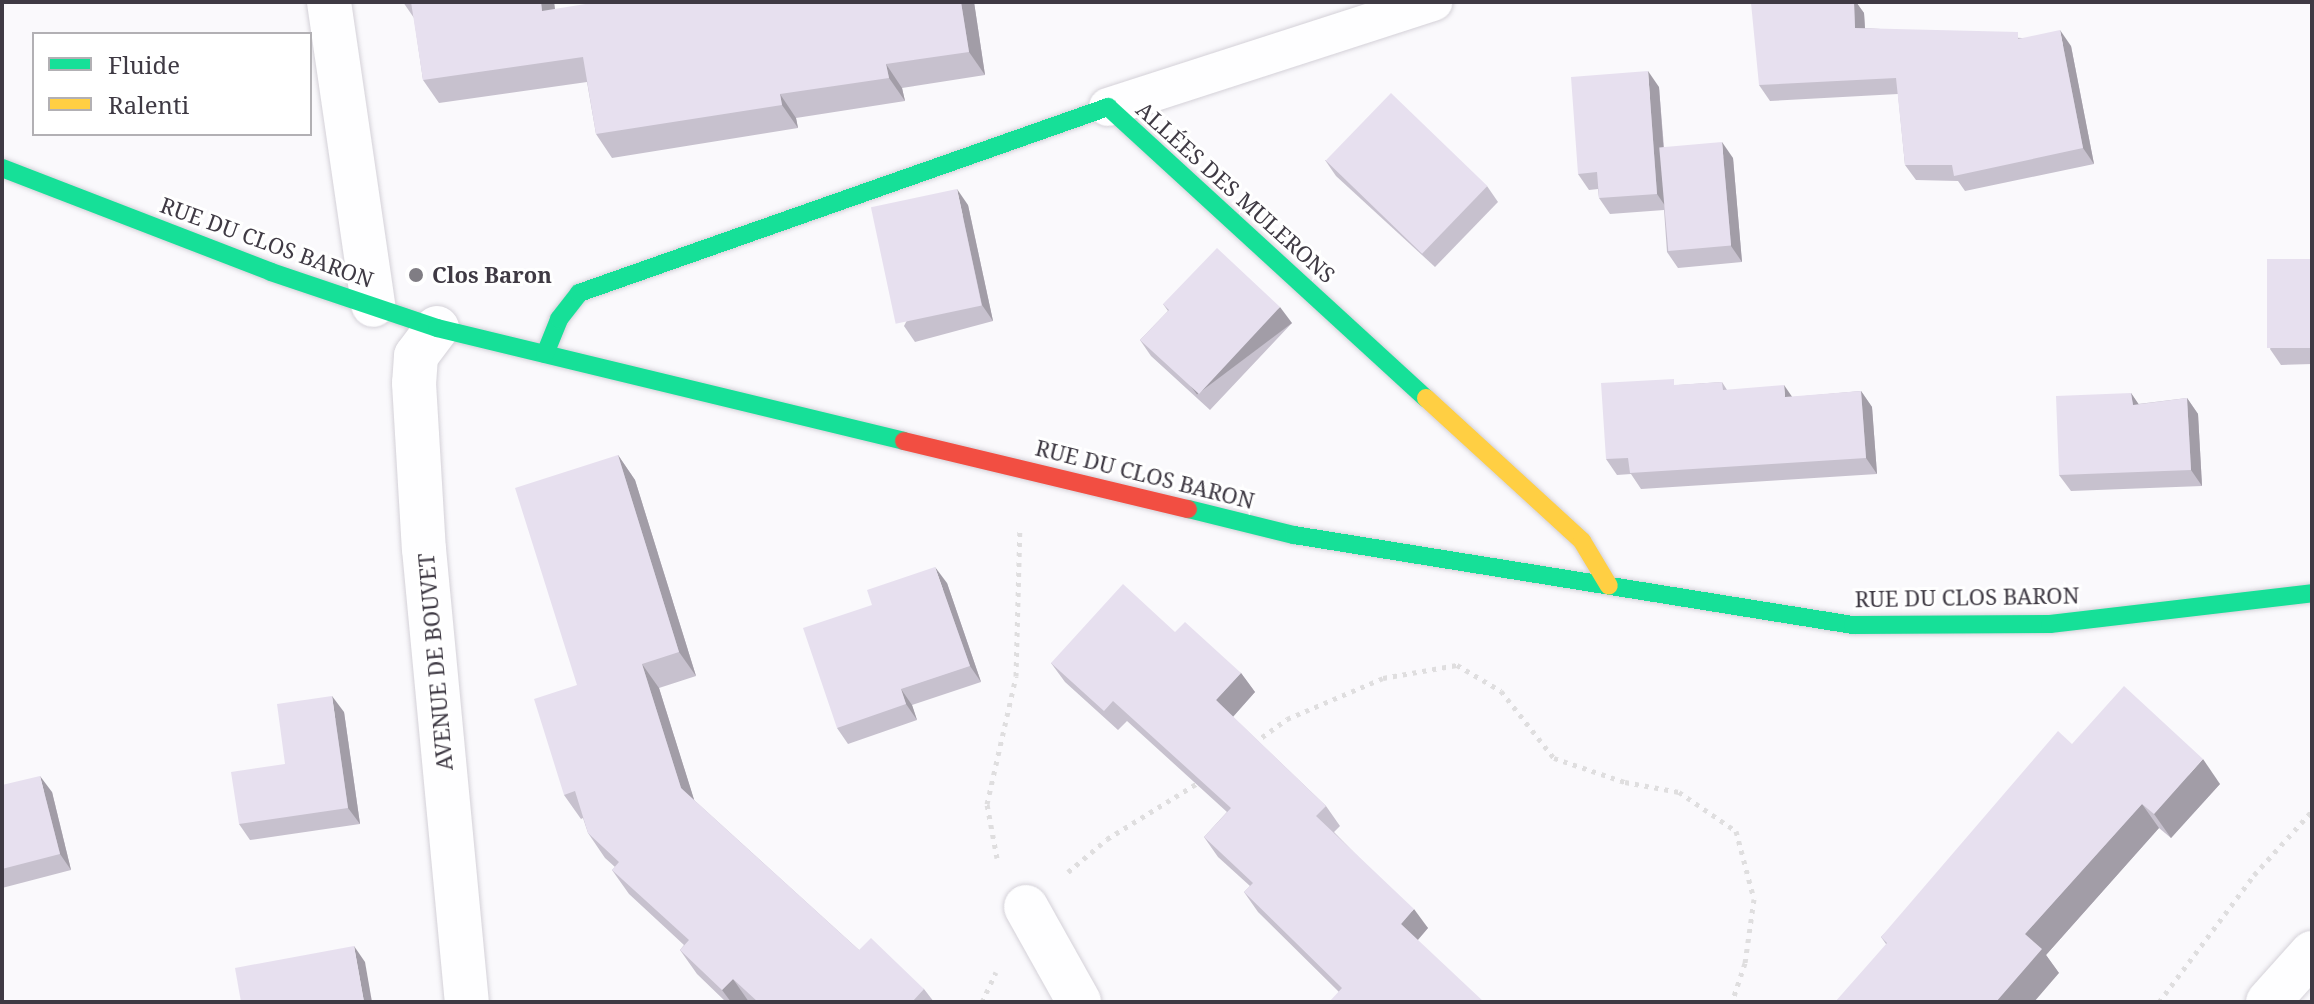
<!DOCTYPE html>
<html>
<head>
<meta charset="utf-8">
<style>
	body { margin:0 }
	#map { position:relative; width:2314px; height:1004px; overflow:hidden; background:#faf9fc; font-family:"Noto Serif",serif }
	div>[style] { position:absolute }
	.path>* { height:5px; margin-top:-2.5px; transform-origin:0; background:repeating-linear-gradient(90deg,#dfdedf 0 4px,transparent 0 10px) }
	.roads { filter:drop-shadow(0 0 2px #d4d1d8) drop-shadow(0 0 2px #d4d1d8) }
	.lane>* { height:38px; margin:-19px; padding:0 19px; transform-origin:19px; border-radius:19px; background:#fefeff }
	.street>* { height:44px; margin:-22px; padding:0 22px; transform-origin:22px; border-radius:22px; background:#fefeff }
	.fast>* { height:18px; margin:-9px; padding:0 9px; transform-origin:9px; border-radius:9px; background:#16e098 }
	.slow>* { height:18px; margin:-9px; padding:0 9px; transform-origin:9px; border-radius:9px; background:#ffcf43 }
	.jam>* { height:18px; margin:-9px; padding:0 9px; transform-origin:9px; border-radius:9px; background:#f24e42 }
	.wall>* { inset:0; background:#c7c1ce }
	.shaded-wall>* { inset:0; background:#a29da7; transform-origin:0 0 }
	.building>* { inset:0; background:#e7e0ef; transform-origin:0 0 }
	.dots>* { width:22px; height:22px; translate:-50% -50%; box-sizing:border-box; border:4px solid #fff; border-radius:50% }
	span { translate:-50% -50%; white-space:nowrap; text-align:center; line-height:1.15; -webkit-text-stroke:6px #fff; paint-order:stroke }
	.street-label { font-size:22px; color:#3f3a44 }
	.poi-label { font-size:22px; color:#3f3a44; font-weight:700 }
	.left { translate:0 -50%; text-align:left }
	.frame { position:absolute; inset:0; border:4px solid #3f3a44; pointer-events:none }
	.legend { position:absolute; left:32px; top:32px; width:280px; height:104px; box-sizing:border-box; background:#fff; border:2px solid #b2b0b4; margin:0; padding:10px 14px; list-style:none; font-size:24px; color:#3f3a44 }
	.legend li { display:flex; align-items:center; gap:16px; height:40px }
	.legend b { width:40px; border:2px solid #b2b0b4 }
</style>
</head>
<body>
<div id="map">
	<div class="path">
		<div style="left:1254px;top:743px;width:41px;rotate:-36deg"></div>
		<div style="left:1287px;top:719px;width:104px;rotate:-23.1deg"></div>
		<div style="left:1383px;top:678px;width:75px;rotate:-10deg"></div>
		<div style="left:1457px;top:665px;width:51px;rotate:30.6deg"></div>
		<div style="left:1501px;top:691px;width:85px;rotate:51.7deg"></div>
		<div style="left:1554px;top:758px;width:75px;rotate:18.7deg"></div>
		<div style="left:1625px;top:782px;width:55px;rotate:10.5deg"></div>
		<div style="left:1679px;top:792px;width:69px;rotate:34.4deg"></div>
		<div style="left:1736px;top:831px;width:70px;rotate:75.2deg"></div>
		<div style="left:1754px;top:899px;width:65px;rotate:98deg"></div>
		<div style="left:1745px;top:963px;width:41px;rotate:108.4deg"></div>
		<div style="left:997px;top:858px;width:55px;rotate:-100.5deg"></div>
		<div style="left:987px;top:804px;width:131px;rotate:-77.2deg"></div>
		<div style="left:1016px;top:676px;width:148px;rotate:-88.5deg"></div>
		<div style="left:1068px;top:872px;width:51px;rotate:-40.2deg"></div>
		<div style="left:1107px;top:839px;width:110px;rotate:-31.7deg"></div>
		<div style="left:982px;top:1002px;width:33px;rotate:-65deg"></div>
		<div style="left:2159px;top:1002px;width:159px;rotate:-53.2deg"></div>
		<div style="left:2254px;top:875px;width:86px;rotate:-47.8deg"></div>
	</div>
	<div class="roads">
		<div class="lane">
			<div style="left:1108px;top:107px;width:342px;rotate:-17.9deg"></div>
		</div>
		<div class="street">
			<div style="left:329px;top:2px;width:306px;rotate:81.7deg"></div>
			<div style="left:437px;top:328px;width:35px;rotate:127deg"></div>
			<div style="left:416px;top:356px;width:27px;rotate:94deg"></div>
			<div style="left:414px;top:383px;width:166px;rotate:86.6deg"></div>
			<div style="left:424px;top:549px;width:455px;rotate:84.6deg"></div>
			<div style="left:1026px;top:907px;width:109px;rotate:60.8deg"></div>
			<div style="left:2268px;top:1002px;width:66px;rotate:-48.1deg"></div>
		</div>
		<div class="fast">
			<div style="left:2px;top:168px;width:288px;rotate:21.1deg"></div>
			<div style="left:271px;top:272px;width:175px;rotate:18.6deg"></div>
			<div style="left:437px;top:328px;width:480px;rotate:13.6deg"></div>
			<div style="left:545px;top:354px;width:38px;rotate:-68deg"></div>
			<div style="left:559px;top:319px;width:33px;rotate:-52deg"></div>
			<div style="left:579px;top:293px;width:561px;rotate:-19.37deg"></div>
			<div style="left:1108px;top:107px;width:431px;rotate:42.5deg"></div>
			<div style="left:1188px;top:509px;width:109px;rotate:13.8deg"></div>
			<div style="left:1294px;top:535px;width:566px;rotate:9.15deg"></div>
			<div style="left:1853px;top:625px;width:197px;rotate:-0.3deg"></div>
			<div style="left:2050px;top:624px;width:264px;rotate:-6.7deg"></div>
		</div>
		<div class="slow">
			<div style="left:1426px;top:398px;width:212px;rotate:42.5deg"></div>
			<div style="left:1582px;top:541px;width:52px;rotate:59deg"></div>
		</div>
		<div class="jam">
			<div style="left:904px;top:441px;width:292px;rotate:13.5deg"></div>
		</div>
	</div>
	<div class="wall">
		<div style="clip-path:polygon(403px 2px,554px 2px,555px 9px,974px 2px,985px 75px,902px 88px,905px 101px,796px 118px,798px 128px,612px 158px,596px 134px,587px 82px,439px 103px,423px 80px,414px 18px)"></div>
		<div style="clip-path:polygon(1772px 2px,1856px 2px,1864px 13px,1865px 28px,2022px 38px,2071px 46px,2094px 164px,1965px 191px,1958px 181px,1916px 180px,1905px 165px,1898px 94px,1770px 101px,1759px 85px)"></div>
		<div style="clip-path:polygon(1659px 87px,1664px 147px,1733px 158px,1742px 262px,1678px 268px,1667px 252px,1664px 210px,1610px 214px,1599px 198px,1598px 189px,1589px 190px,1578px 174px)"></div>
		<div style="clip-path:polygon(1325px 160px,1487px 186px,1498px 202px,1435px 267px,1336px 176px)"></div>
		<div style="clip-path:polygon(968px 205px,993px 321px,915px 342px,904px 326px)"></div>
		<div style="clip-path:polygon(2312px 259px,2312px 364px,2281px 365px,2270px 349px)"></div>
		<div style="clip-path:polygon(1163px 304px,1292px 323px,1210px 410px,1151px 356px,1140px 340px,1168px 311px)"></div>
		<div style="clip-path:polygon(1722px 382px,1727px 390px,1793px 397px,1861px 391px,1872px 407px,1877px 474px,1641px 489px,1631px 474px,1617px 475px,1606px 459px,1678px 385px)"></div>
		<div style="clip-path:polygon(2131px 393px,2138px 404px,2187px 398px,2198px 414px,2202px 486px,2071px 491px,2059px 475px)"></div>
		<div style="clip-path:polygon(618px 455px,635px 480px,696px 676px,659px 688px,694px 800px,859px 950px,924px 989px,934px 1002px,726px 1002px,697px 974px,680px 950px,684px 945px,629px 894px,612px 870px,615px 867px,605px 858px,588px 833px,583px 818px,581px 819px,564px 795px,577px 685px)"></div>
		<div style="clip-path:polygon(947px 583px,981px 682px,912px 705px,917px 720px,848px 744px,837px 728px)"></div>
		<div style="clip-path:polygon(1175px 632px,1241px 673px,1255px 692px,1233px 717px,1326px 806px,1340px 826px,1334px 832px,1428px 928px,1418px 940px,1339px 992px,1258px 912px,1244px 892px,1250px 886px,1218px 857px,1204px 837px,1227px 812px,1127px 721px,1118px 730px,1065px 682px,1051px 663px)"></div>
		<div style="clip-path:polygon(344px 712px,360px 824px,250px 840px,239px 824px,285px 764px)"></div>
		<div style="clip-path:polygon(2072px 744px,2220px 784px,2171px 838px,2159px 828px,2046px 955px,2059px 973px,1886px 944px,1881px 937px)"></div>
		<div style="clip-path:polygon(2px 785px,52px 792px,71px 870px,2px 888px)"></div>
	</div>
	<div class="shaded-wall">
		<div style="clip-path:polygon(541px 2px,554px 2px,558px 34px,542px 11px)"></div>
		<div style="clip-path:polygon(961px 2px,974px 2px,985px 75px,969px 52px)"></div>
		<div style="clip-path:polygon(1854px 2px,1856px 2px,1864px 13px,1866px 44px,1855px 28px)"></div>
		<div style="clip-path:polygon(2060px 30px,2071px 46px,2094px 164px,2083px 148px)"></div>
		<div style="clip-path:polygon(886px 64px,902px 88px,905px 101px,889px 78px)"></div>
		<div style="clip-path:polygon(1648px 71px,1659px 87px,1668px 210px,1657px 194px)"></div>
		<div style="clip-path:polygon(780px 94px,796px 118px,798px 128px,782px 105px)"></div>
		<div style="clip-path:polygon(1722px 142px,1733px 158px,1742px 262px,1731px 246px)"></div>
		<div style="clip-path:polygon(957px 189px,968px 205px,993px 321px,982px 305px)"></div>
		<div style="left:1280px;top:307px;width:20px;height:119px;rotate:53deg"></div>
		<div style="clip-path:polygon(1784px 385px,1795px 401px,1785px 397px)"></div>
		<div style="clip-path:polygon(1861px 391px,1872px 407px,1877px 474px,1866px 458px)"></div>
		<div style="clip-path:polygon(2131px 393px,2142px 409px,2133px 405px)"></div>
		<div style="clip-path:polygon(2187px 398px,2198px 414px,2202px 486px,2191px 470px)"></div>
		<div style="clip-path:polygon(618px 455px,635px 480px,696px 676px,679px 652px)"></div>
		<div style="clip-path:polygon(935px 567px,947px 583px,981px 682px,970px 666px)"></div>
		<div style="clip-path:polygon(642px 664px,659px 688px,698px 812px,681px 788px)"></div>
		<div style="clip-path:polygon(1241px 673px,1255px 692px,1230px 720px,1216px 700px)"></div>
		<div style="clip-path:polygon(901px 689px,912px 705px,917px 720px,906px 704px)"></div>
		<div style="clip-path:polygon(332px 696px,344px 712px,360px 824px,348px 808px)"></div>
		<div style="clip-path:polygon(2203px 759px,2220px 784px,2171px 838px,2154px 814px)"></div>
		<div style="clip-path:polygon(40px 776px,52px 792px,71px 870px,60px 854px)"></div>
		<div style="clip-path:polygon(2142px 804px,2159px 828px,2046px 955px,2059px 973px,2034px 1002px,1996px 1002px,2025px 934px)"></div>
		<div style="clip-path:polygon(1414px 909px,1428px 928px,1415px 943px,1401px 924px)"></div>
		<div style="clip-path:polygon(354px 946px,365px 962px,372px 1002px,364px 1002px)"></div>
		<div style="clip-path:polygon(733px 979px,749px 1002px,731px 1002px,722px 990px)"></div>
	</div>
	<div class="building">
		<div style="clip-path:polygon(411px 2px,541px 2px,542px 11px,598px 2px,961px 2px,969px 52px,886px 64px,889px 78px,780px 94px,782px 105px,596px 134px,583px 57px,423px 80px)"></div>
		<div style="clip-path:polygon(1772px 2px,1854px 2px,1855px 28px,2018px 32px,2018px 39px,2060px 30px,2083px 148px,1954px 176px,1952px 165px,1905px 165px,1896px 78px,1759px 85px,1751px 3px)"></div>
		<div style="clip-path:polygon(1648px 71px,1657px 194px,1599px 198px,1597px 172px,1578px 174px,1571px 77px)"></div>
		<div style="left:1391px;top:93px;width:134px;height:94px;rotate:44deg"></div>
		<div style="left:1722px;top:142px;width:104px;height:63px;rotate:85deg"></div>
		<div style="left:957px;top:189px;width:119px;height:88px;rotate:78deg"></div>
		<div style="clip-path:polygon(1217px 248px,1280px 307px,1199px 394px,1140px 340px,1169px 310px,1163px 304px)"></div>
		<div style="left:2312px;top:259px;width:89px;height:45px;rotate:90deg"></div>
		<div style="clip-path:polygon(1674px 379px,1674px 385px,1722px 382px,1723px 390px,1784px 385px,1785px 397px,1861px 391px,1866px 458px,1630px 473px,1628px 458px,1606px 459px,1601px 383px)"></div>
		<div style="clip-path:polygon(2131px 393px,2133px 405px,2187px 398px,2191px 470px,2059px 475px,2056px 396px)"></div>
		<div style="clip-path:polygon(618px 455px,679px 652px,642px 664px,681px 788px,859px 950px,871px 938px,924px 989px,912px 1002px,758px 1002px,733px 979px,722px 990px,680px 950px,689px 940px,612px 870px,619px 862px,588px 833px,575px 791px,564px 795px,534px 699px,577px 685px,515px 488px)"></div>
		<div style="clip-path:polygon(935px 567px,970px 666px,901px 689px,906px 704px,837px 728px,803px 628px,872px 605px,867px 590px)"></div>
		<div style="clip-path:polygon(1123px 584px,1175px 632px,1185px 622px,1241px 673px,1216px 700px,1326px 806px,1316px 816px,1414px 909px,1401px 924px,1484px 1002px,1329px 1002px,1342px 988px,1244px 892px,1253px 883px,1204px 837px,1231px 808px,1113px 701px,1104px 711px,1051px 663px)"></div>
		<div style="clip-path:polygon(2124px 686px,2203px 759px,2154px 814px,2142px 804px,2025px 934px,2042px 949px,1996px 1002px,1835px 1002px,1887px 943px,1881px 937px,2058px 731px,2072px 744px)"></div>
		<div style="clip-path:polygon(332px 696px,348px 808px,239px 824px,231px 772px,285px 764px,277px 704px)"></div>
		<div style="clip-path:polygon(40px 776px,60px 854px,2px 869px,2px 785px)"></div>
		<div style="clip-path:polygon(354px 946px,364px 1002px,241px 1002px,235px 968px)"></div>
	</div>
	<div class="dots">
		<div style="left:416px;top:275px;background:#807d84"></div>
	</div>
	<div class="street-label">
		<span style="left:1236px;top:192px;rotate:42deg">ALLÉES DES MULERONS</span>
		<span style="left:267px;top:242px;rotate:20deg">RUE DU CLOS BARON</span>
		<span style="left:1145px;top:474px;rotate:14deg">RUE DU CLOS BARON</span>
		<span style="left:1967px;top:597px;rotate:-1deg">RUE DU CLOS BARON</span>
		<span style="left:435px;top:662px;rotate:-95deg">AVENUE DE BOUVET</span>
	</div>
	<div class="poi-label">
		<span class="left" style="left:432px;top:275px">Clos Baron</span>
	</div>
	<div class="frame"></div>
	<ul class="legend">
	<li><b style="height:10px;background:#16e098"></b>Fluide</li>
	<li><b style="height:10px;background:#ffcf43"></b>Ralenti</li>
	</ul>
</div>
</body>
</html>
